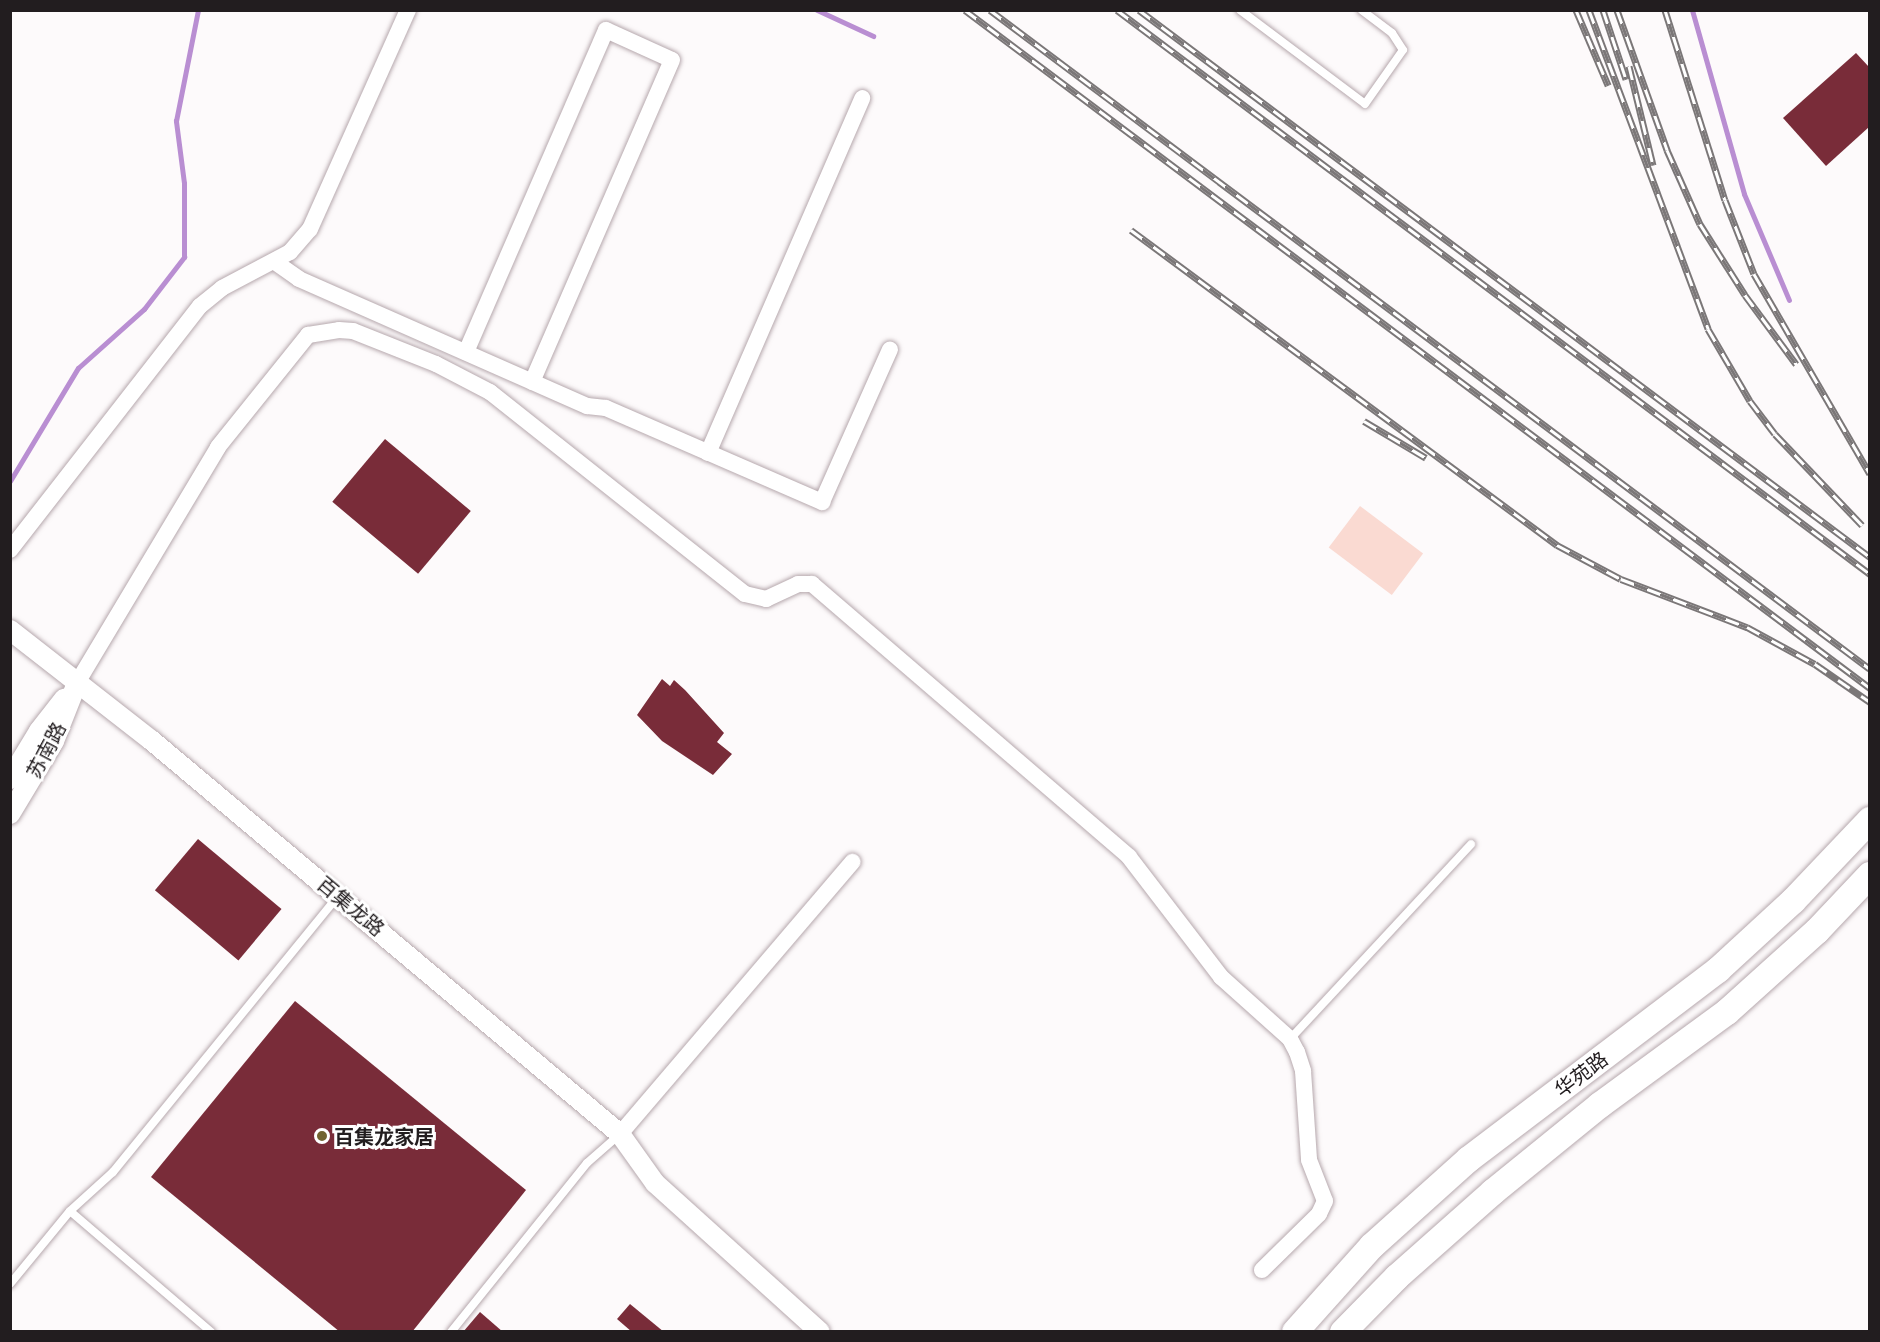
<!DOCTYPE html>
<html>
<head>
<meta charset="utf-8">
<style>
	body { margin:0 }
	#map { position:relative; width:1880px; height:1342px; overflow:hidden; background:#fdfafb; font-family:"Noto Sans","Noto Sans SC",sans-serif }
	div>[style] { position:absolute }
	.green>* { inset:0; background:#fadad2; transform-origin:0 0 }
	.stream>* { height:5px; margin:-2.5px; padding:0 2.5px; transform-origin:2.5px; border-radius:2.5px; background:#b98ed2 }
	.building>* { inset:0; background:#792c39; transform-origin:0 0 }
	.roads { filter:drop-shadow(0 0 2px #b6a8ad) drop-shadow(0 0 2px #b6a8ad) }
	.service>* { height:8px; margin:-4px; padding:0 4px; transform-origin:4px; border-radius:4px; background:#fff }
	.minor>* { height:16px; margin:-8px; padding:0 8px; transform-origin:8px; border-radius:8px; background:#fff }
	.tertiary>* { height:20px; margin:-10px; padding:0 10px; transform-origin:10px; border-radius:10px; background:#fff }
	.primary>* { height:26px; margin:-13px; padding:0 13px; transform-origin:13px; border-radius:13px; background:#fff }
	.rail>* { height:7px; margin-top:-3.5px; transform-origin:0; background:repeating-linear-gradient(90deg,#fff 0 14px,#7b7778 0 28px); box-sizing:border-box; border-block:2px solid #7b7778 }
	.dots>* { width:16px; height:16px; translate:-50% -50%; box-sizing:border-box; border:3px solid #fff; border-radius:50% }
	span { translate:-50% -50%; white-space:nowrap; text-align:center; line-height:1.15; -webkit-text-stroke:6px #fff; paint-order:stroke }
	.street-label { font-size:20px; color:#221d1f }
	.poi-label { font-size:20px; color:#221d1f; font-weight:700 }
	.left { translate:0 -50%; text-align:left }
	.frame { position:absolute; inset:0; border:12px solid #221d1f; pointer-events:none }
</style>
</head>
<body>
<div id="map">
	<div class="green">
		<div style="left:1360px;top:506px;width:79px;height:52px;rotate:37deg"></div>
	</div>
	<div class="stream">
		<div style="left:817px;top:10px;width:62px;rotate:24.9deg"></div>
		<div style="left:1692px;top:10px;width:191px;rotate:74.2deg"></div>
		<div style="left:1744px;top:194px;width:115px;rotate:67deg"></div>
		<div style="left:10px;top:481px;width:132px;rotate:-59deg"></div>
		<div style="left:78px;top:368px;width:89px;rotate:-41.8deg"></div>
		<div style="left:144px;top:309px;width:66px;rotate:-52.4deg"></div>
		<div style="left:184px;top:257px;width:74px;rotate:-90deg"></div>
		<div style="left:184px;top:183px;width:63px;rotate:-97.4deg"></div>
		<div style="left:176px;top:121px;width:113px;rotate:-78.8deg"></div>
	</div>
	<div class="building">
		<div style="clip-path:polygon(1856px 53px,1869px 67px,1869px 127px,1826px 166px,1783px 118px)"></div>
		<div style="left:385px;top:439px;width:112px;height:82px;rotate:40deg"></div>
		<div style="clip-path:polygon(662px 679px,670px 686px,674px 680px,685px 690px,724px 733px,717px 742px,732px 754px,713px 775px,662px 741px,637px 715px)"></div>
		<div style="left:198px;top:839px;width:109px;height:67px;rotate:40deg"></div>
		<div style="clip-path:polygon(295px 1001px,526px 1190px,412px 1332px,340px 1332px,151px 1177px)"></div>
		<div style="clip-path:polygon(630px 1304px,664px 1332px,632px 1332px,617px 1319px)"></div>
		<div style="clip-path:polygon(480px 1312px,503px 1332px,463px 1332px)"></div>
	</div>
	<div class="roads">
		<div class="service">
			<div style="left:1240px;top:10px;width:156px;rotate:36.9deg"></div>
			<div style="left:1365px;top:104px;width:66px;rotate:-54.9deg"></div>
			<div style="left:1403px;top:50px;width:20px;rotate:-123deg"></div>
			<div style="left:1392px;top:33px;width:38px;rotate:-143deg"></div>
			<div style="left:1290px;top:1039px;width:266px;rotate:-47.1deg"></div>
			<div style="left:70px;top:1211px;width:186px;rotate:40.6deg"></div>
			<div style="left:10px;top:1284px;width:94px;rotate:-50.6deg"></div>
			<div style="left:70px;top:1211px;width:58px;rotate:-42.2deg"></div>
			<div style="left:113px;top:1172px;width:355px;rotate:-50.8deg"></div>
			<div style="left:451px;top:1332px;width:217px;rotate:-51.2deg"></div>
			<div style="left:587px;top:1163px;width:44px;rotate:-41.3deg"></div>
		</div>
		<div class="minor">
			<div style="left:275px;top:262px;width:29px;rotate:35deg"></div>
			<div style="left:299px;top:279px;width:315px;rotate:23.8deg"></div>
			<div style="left:587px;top:406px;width:19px;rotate:6deg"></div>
			<div style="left:606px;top:408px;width:236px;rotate:23.5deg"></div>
			<div style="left:822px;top:502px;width:167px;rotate:-66deg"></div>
			<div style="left:466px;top:352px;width:351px;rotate:-66.5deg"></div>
			<div style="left:606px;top:30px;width:72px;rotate:24.4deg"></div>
			<div style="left:672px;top:60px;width:351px;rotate:113.5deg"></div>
			<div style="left:708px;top:453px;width:387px;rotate:-66.5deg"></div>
			<div style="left:10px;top:550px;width:309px;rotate:-52.1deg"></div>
			<div style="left:200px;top:306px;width:28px;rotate:-39deg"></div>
			<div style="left:222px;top:288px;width:77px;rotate:-27.9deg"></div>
			<div style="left:290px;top:252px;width:30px;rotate:-49deg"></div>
			<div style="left:310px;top:229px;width:240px;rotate:-65.9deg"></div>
			<div style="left:77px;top:683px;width:275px;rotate:-59.1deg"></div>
			<div style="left:218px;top:447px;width:144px;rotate:-51.2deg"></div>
			<div style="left:308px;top:335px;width:31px;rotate:-9deg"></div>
			<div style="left:339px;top:330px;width:14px;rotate:4deg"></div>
			<div style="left:353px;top:331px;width:89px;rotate:21.7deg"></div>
			<div style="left:436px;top:364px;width:61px;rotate:27.4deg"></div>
			<div style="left:490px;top:392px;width:325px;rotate:38.4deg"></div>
			<div style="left:745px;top:594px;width:22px;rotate:13deg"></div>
			<div style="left:766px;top:599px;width:35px;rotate:-25deg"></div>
			<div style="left:798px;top:584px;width:14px"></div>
			<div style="left:812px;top:584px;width:418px;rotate:40.7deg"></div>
			<div style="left:1129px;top:857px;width:151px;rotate:52.5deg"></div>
			<div style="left:1221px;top:977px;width:93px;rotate:41.9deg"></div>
			<div style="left:1290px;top:1039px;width:15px;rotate:62deg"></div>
			<div style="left:1297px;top:1052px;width:20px;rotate:72deg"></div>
			<div style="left:1303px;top:1071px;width:89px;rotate:86.1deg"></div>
			<div style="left:1309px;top:1160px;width:44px;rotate:68.7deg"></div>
			<div style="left:1325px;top:1201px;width:14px;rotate:115deg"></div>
			<div style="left:1319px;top:1214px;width:80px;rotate:135.5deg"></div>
			<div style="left:620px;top:1134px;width:358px;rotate:-49.5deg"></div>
		</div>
		<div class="tertiary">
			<div style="left:10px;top:630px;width:179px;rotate:38deg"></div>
			<div style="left:151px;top:740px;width:613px;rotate:40.03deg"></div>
			<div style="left:620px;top:1134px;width:60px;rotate:54.5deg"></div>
			<div style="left:655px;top:1183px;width:222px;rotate:42.1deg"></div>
			<div style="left:10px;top:779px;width:56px;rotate:-58.9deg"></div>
			<div style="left:39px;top:731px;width:41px;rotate:-52deg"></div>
			<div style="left:10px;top:814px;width:85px;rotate:-58.9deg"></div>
			<div style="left:54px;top:741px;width:62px;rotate:-68.4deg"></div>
		</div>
		<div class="primary">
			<div style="left:1295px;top:1332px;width:115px;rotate:-48.2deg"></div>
			<div style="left:1372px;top:1246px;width:130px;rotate:-41.9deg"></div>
			<div style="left:1469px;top:1159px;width:313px;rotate:-37.2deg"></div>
			<div style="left:1718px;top:970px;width:102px;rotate:-42.6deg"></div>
			<div style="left:1793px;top:901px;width:112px;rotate:-46.5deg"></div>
			<div style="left:1343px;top:1332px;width:77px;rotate:-45.5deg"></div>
			<div style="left:1397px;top:1277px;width:128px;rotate:-41.5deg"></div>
			<div style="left:1493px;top:1192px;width:138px;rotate:-39.1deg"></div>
			<div style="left:1600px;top:1105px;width:157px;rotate:-36.2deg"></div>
			<div style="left:1727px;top:1012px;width:121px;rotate:-42deg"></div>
			<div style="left:1817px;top:931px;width:77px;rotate:-46.6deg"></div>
		</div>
	</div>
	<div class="rail">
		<div style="left:965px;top:10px;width:1131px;rotate:36.84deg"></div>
		<div style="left:990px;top:10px;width:1099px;rotate:36.83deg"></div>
		<div style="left:1117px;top:10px;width:941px;rotate:36.83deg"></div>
		<div style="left:1139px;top:10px;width:913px;rotate:36.81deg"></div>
		<div style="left:1576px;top:10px;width:82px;rotate:66.9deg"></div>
		<div style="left:1589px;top:10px;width:340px;rotate:69.5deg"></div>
		<div style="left:1708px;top:329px;width:83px;rotate:59.7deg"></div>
		<div style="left:1750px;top:401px;width:41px;rotate:52.9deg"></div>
		<div style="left:1775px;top:434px;width:126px;rotate:46.3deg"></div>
		<div style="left:1603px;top:10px;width:73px;rotate:71.6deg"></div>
		<div style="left:1617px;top:10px;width:149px;rotate:70.3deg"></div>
		<div style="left:1667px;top:150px;width:81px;rotate:66deg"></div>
		<div style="left:1700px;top:224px;width:84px;rotate:57.6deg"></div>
		<div style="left:1745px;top:295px;width:86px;rotate:53.5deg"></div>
		<div style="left:1665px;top:10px;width:199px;rotate:72.5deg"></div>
		<div style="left:1725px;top:200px;width:79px;rotate:68.6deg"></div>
		<div style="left:1754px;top:274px;width:231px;rotate:59.9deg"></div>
		<div style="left:1629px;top:66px;width:102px;rotate:76.4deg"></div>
		<div style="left:1131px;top:230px;width:530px;rotate:36.48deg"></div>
		<div style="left:1557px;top:545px;width:72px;rotate:28deg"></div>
		<div style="left:1621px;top:579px;width:135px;rotate:20.9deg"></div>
		<div style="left:1747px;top:627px;width:77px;rotate:28.6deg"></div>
		<div style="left:1815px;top:664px;width:67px;rotate:34.6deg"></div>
		<div style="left:1364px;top:421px;width:72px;rotate:30.8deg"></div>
	</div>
	<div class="dots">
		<div style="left:322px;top:1136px;background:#716431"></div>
	</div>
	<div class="street-label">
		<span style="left:46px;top:750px;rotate:-62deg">苏南路</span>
		<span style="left:351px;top:906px;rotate:40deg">百集龙路</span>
		<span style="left:1581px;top:1074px;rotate:-37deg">华苑路</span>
	</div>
	<div class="poi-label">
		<span class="left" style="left:334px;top:1136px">百集龙家居</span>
	</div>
	<div class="frame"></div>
</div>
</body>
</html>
